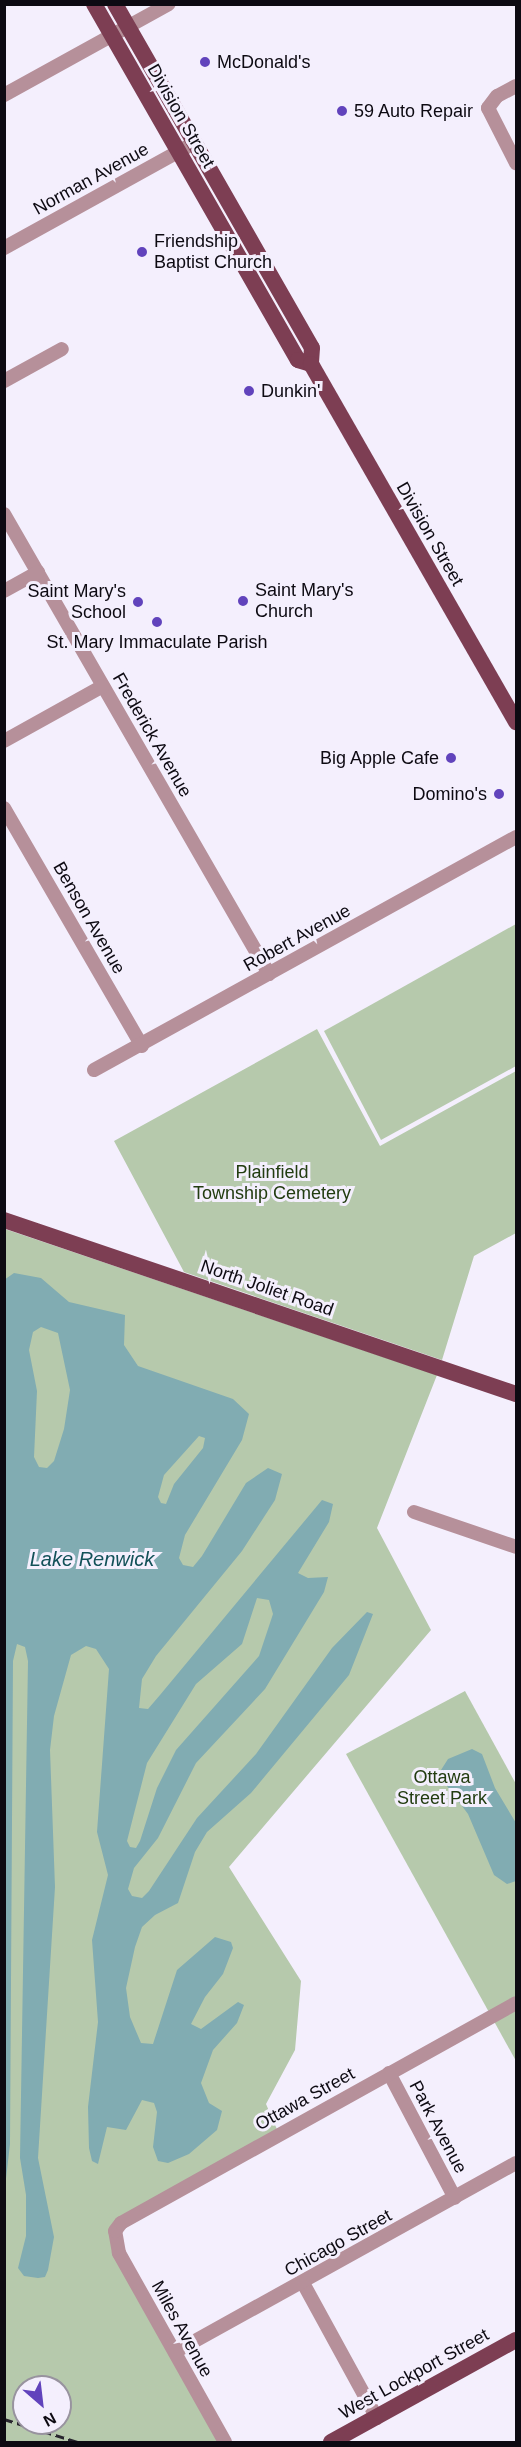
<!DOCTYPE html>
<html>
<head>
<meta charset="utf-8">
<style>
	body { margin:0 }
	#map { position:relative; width:521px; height:2447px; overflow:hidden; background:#f4effd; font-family:Helvetica,sans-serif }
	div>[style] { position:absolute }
	.green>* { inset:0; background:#b6c9ac }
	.water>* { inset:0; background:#81acb2 }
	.minor>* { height:14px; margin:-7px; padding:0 7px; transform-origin:7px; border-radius:7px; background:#b6909a }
	.major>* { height:16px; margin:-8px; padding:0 8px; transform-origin:8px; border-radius:8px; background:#7d3e53 }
	.rail>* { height:3px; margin-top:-1.5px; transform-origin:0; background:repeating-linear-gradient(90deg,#28252e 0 9px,transparent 0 13.5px) }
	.dots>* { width:16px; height:16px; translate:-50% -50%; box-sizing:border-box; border:3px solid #f4effd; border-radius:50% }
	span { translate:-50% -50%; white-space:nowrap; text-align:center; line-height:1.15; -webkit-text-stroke:6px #f4effd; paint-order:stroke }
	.poi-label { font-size:18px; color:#0d0a12 }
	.left { translate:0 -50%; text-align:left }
	.right { translate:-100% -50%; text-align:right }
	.street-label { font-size:18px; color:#0d0a12 }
	.park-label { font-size:18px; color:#223c10 }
	.water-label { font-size:20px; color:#135159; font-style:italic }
	.frame { position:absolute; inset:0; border:6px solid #0d0a12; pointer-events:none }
	.north { position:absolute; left:12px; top:2375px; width:60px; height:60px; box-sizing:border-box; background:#f4effd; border:2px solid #98939f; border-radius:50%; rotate:152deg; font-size:16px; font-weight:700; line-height:24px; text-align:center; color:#0d0a12 }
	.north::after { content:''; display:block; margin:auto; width:21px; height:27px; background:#6143bc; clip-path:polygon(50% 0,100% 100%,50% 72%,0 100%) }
</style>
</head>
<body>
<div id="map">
	<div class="green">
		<div style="clip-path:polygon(516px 924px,516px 1066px,381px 1140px,324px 1031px)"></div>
		<div style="clip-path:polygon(317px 1029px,380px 1146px,516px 1071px,516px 1233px,474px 1256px,442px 1360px,184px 1272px,114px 1141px)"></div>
		<div style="clip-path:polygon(evenodd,5px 1229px,437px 1375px,377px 1528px,431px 1630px,229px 1867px,301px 1981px,295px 2050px,266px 2104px,279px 2134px,115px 2231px,225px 2442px,5px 2442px,5px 1229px,24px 2387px,60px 2387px,60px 2423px,24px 2423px,24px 2387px)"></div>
		<div style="clip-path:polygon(465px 1691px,516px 1784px,516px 2061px,346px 1754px)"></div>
	</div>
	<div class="water">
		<div style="clip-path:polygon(evenodd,14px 1273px,41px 1278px,69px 1302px,125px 1315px,124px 1345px,138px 1366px,233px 1399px,249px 1414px,242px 1440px,185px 1535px,179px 1558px,183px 1565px,193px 1567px,202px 1556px,246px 1483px,268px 1468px,282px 1474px,275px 1500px,242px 1551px,156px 1656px,142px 1679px,139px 1708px,148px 1709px,160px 1695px,322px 1500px,333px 1504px,329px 1522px,298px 1573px,308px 1578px,328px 1577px,324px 1592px,265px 1689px,196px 1763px,158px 1838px,134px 1868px,128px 1889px,132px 1896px,142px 1898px,149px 1891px,197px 1818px,256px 1754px,332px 1648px,367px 1612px,373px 1614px,349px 1675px,251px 1793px,207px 1832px,195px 1852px,178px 1903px,155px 1915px,142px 1927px,135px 1947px,126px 1988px,130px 2017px,141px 2043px,153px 2044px,177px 1970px,215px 1937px,231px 1942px,233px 1948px,223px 1974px,205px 1997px,191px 2024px,201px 2029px,238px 2002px,244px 2005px,237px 2023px,213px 2050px,201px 2083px,209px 2103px,222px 2111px,217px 2130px,189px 2154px,168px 2163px,158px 2161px,153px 2147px,157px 2112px,154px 2103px,142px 2100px,126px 2130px,107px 2127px,98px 2164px,92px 2161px,89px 2148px,88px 2107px,98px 2022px,92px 1940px,108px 1875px,97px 1832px,109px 1669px,96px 1649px,86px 1646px,71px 1655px,54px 1716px,50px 1750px,55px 1887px,38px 2158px,54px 2237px,48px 2270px,45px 2277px,38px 2278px,24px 2276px,18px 2268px,26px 2236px,26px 2195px,20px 2158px,28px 1661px,25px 1647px,17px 1644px,13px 1661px,10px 2144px,4px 2196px,4px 1280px,14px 1273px,41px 1327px,58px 1333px,70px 1390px,64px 1429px,54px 1461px,47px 1468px,39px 1467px,34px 1457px,37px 1391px,29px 1350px,33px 1332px,41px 1327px,14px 1273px,199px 1436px,205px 1438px,203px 1448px,174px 1484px,166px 1504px,161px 1503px,158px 1497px,164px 1475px,199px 1436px,14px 1273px,257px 1598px,269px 1600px,273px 1614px,259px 1656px,176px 1750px,157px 1788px,140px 1841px,136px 1848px,130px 1847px,127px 1841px,147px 1763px,196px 1684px,242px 1644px,257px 1598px)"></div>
		<div style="clip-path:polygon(472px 1749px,482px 1754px,495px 1788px,516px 1823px,516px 1881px,507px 1884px,494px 1875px,468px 1814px,441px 1778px,441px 1770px,448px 1759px)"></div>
	</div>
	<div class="minor">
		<div style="left:516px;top:86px;width:21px;rotate:152deg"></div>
		<div style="left:497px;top:96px;width:15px;rotate:127deg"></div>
		<div style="left:488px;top:108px;width:62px;rotate:63deg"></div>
		<div style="left:4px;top:95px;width:188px;rotate:-28.9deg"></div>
		<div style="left:4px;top:248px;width:209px;rotate:-28.9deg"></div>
		<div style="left:4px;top:381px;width:66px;rotate:-28.9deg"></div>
		<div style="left:4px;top:514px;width:531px;rotate:60.05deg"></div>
		<div style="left:4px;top:591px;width:39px;rotate:-29deg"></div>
		<div style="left:4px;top:741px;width:113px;rotate:-29.1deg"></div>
		<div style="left:4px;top:808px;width:275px;rotate:59.9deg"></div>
		<div style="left:94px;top:1070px;width:482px;rotate:-28.9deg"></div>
		<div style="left:414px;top:1512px;width:108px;rotate:18.9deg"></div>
		<div style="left:389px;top:2073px;width:141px;rotate:62.2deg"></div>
		<div style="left:303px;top:2283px;width:154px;rotate:61.3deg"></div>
		<div style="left:175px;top:2352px;width:390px;rotate:-29deg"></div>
		<div style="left:225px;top:2442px;width:217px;rotate:-119.3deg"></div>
		<div style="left:119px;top:2253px;width:22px;rotate:-100deg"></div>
		<div style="left:115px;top:2231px;width:10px;rotate:-53deg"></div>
		<div style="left:121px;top:2223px;width:452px;rotate:-29.1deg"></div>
	</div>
	<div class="major">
		<div style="left:94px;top:4px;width:410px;rotate:60.2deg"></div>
		<div style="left:298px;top:360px;width:14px;rotate:17deg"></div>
		<div style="left:115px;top:4px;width:396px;rotate:60.2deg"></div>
		<div style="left:312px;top:348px;width:16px;rotate:94deg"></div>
		<div style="left:311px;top:364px;width:413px;rotate:60.2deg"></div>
		<div style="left:4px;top:1220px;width:541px;rotate:18.77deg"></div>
		<div style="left:331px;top:2442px;width:211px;rotate:-28.9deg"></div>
	</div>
	<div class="rail">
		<div style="left:4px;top:2419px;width:77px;rotate:17.3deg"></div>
	</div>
	<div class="dots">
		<div style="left:205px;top:62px;background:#6143bc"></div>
		<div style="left:342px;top:111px;background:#6143bc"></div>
		<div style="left:142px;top:252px;background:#6143bc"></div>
		<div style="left:249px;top:391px;background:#6143bc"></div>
		<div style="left:243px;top:601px;background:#6143bc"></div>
		<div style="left:138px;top:602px;background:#6143bc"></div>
		<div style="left:157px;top:622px;background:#6143bc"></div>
		<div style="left:451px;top:758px;background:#6143bc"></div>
		<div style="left:499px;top:794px;background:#6143bc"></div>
	</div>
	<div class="poi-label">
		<span class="left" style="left:217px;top:62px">McDonald's</span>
		<span class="left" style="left:354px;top:111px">59 Auto Repair</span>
		<span class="left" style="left:154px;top:252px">Friendship<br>Baptist Church</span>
		<span class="left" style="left:261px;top:391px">Dunkin'</span>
		<span class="left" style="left:255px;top:601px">Saint Mary's<br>Church</span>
		<span class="right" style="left:126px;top:602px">Saint Mary's<br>School</span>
		<span style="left:157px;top:642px">St. Mary Immaculate Parish</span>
		<span class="right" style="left:439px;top:758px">Big Apple Cafe</span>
		<span class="right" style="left:487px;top:794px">Domino's</span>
	</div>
	<div class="street-label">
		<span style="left:181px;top:116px;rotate:60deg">Division Street</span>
		<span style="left:91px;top:179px;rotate:-29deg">Norman Avenue</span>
		<span style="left:430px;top:534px;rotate:60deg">Division Street</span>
		<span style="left:152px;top:735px;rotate:60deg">Frederick Avenue</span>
		<span style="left:89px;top:918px;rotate:60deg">Benson Avenue</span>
		<span style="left:297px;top:938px;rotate:-29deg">Robert Avenue</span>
		<span style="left:267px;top:1288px;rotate:19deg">North Joliet Road</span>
		<span style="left:305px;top:2099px;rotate:-29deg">Ottawa Street</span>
		<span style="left:438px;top:2127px;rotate:62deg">Park Avenue</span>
		<span style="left:338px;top:2243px;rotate:-29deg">Chicago Street</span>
		<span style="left:182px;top:2329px;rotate:61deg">Miles Avenue</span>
		<span style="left:414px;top:2374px;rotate:-29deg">West Lockport Street</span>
	</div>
	<div class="park-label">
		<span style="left:272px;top:1183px">Plainfield<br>Township Cemetery</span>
		<span style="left:442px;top:1788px">Ottawa<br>Street Park</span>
	</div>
	<div class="water-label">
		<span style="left:92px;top:1559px">Lake Renwick</span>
	</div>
	<div class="frame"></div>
	<div class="north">N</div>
</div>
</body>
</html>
